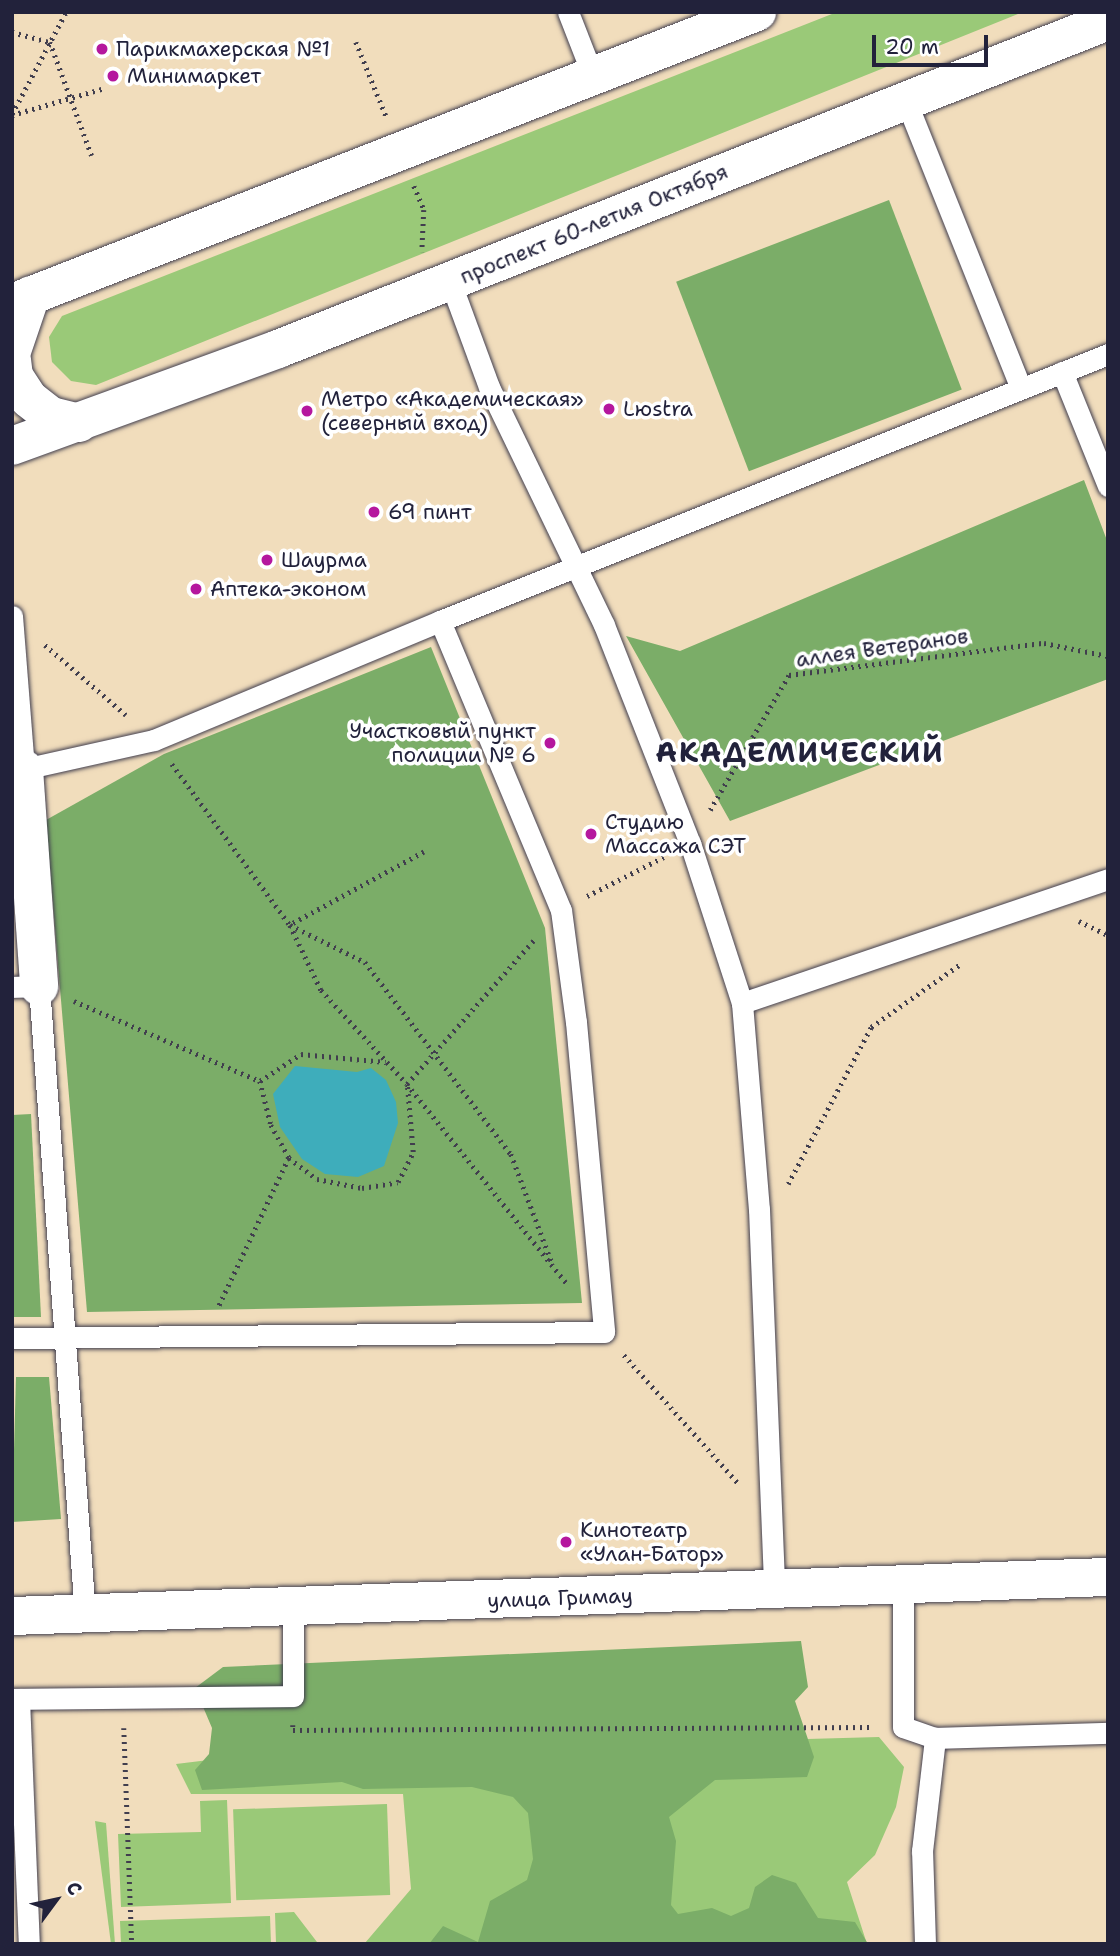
<!DOCTYPE html>
<html>
<head>
<meta charset="utf-8">
<style>
	body { margin:0 }
	#map { position:relative; width:1120px; height:1956px; overflow:hidden; background:#f1ddbc; font-family:"Shantell Sans",sans-serif }
	div>[style] { position:absolute }
	.green>* { inset:0; background:#9ac978; transform-origin:0 0 }
	.forest>* { inset:0; background:#7bad68; transform-origin:0 0 }
	.water>* { inset:0; background:#3eadbb }
	.path>* { height:4.5px; margin-top:-2.25px; transform-origin:0; background:repeating-linear-gradient(90deg,#413e4e 0 2px,transparent 0 7px) }
	.roads { filter:drop-shadow(0 0 2px #413e4e) drop-shadow(0 0 2px #413e4e) }
	.lane>* { height:21px; margin:-10.5px; padding:0 10.5px; transform-origin:10.5px; border-radius:10.5px; background:#fff }
	.street>* { height:38px; margin:-19px; padding:0 19px; transform-origin:19px; border-radius:19px; background:#fff }
	.secondary>* { height:38px; margin:-19px; padding:0 19px; transform-origin:19px; border-radius:19px; background:#fff }
	.primary>* { height:38px; margin:-19px; padding:0 19px; transform-origin:19px; border-radius:19px; background:#fff }
	.dots>* { width:19px; height:19px; translate:-50% -50%; box-sizing:border-box; border:4px solid #fff; border-radius:50% }
	span { translate:-50% -50%; white-space:nowrap; text-align:center; line-height:1.15; -webkit-text-stroke:7px #fff; paint-order:stroke }
	.poi-label { font-size:21px; color:#22223b }
	.left { translate:0 -50%; text-align:left }
	.right { translate:-100% -50%; text-align:right }
	.street-label { font-size:21px; color:#22223b }
	.district-label { font-size:28px; color:#22223b; font-weight:700; letter-spacing:2px }
	.frame { position:absolute; inset:0; border:14px solid #22223b; pointer-events:none }
	.north { position:absolute; left:21px; top:1865px; width:70px; height:70px; -webkit-text-stroke:5px #fff; paint-order:stroke; rotate:57deg; font-size:19px; font-weight:700; line-height:28px; text-align:center; color:#22223b }
	.north::after { content:''; display:block; margin:auto; width:24px; height:32px; background:#22223b; clip-path:polygon(50% 0,100% 100%,50% 72%,0 100%) }
	.scale { position:absolute; left:872px; top:35px; width:116px; height:32px; box-sizing:border-box; border:4px solid #22223b; border-top:0; padding-left:9px; font-size:21px; line-height:24px; white-space:nowrap; color:#22223b; -webkit-text-stroke:5px #fff; paint-order:stroke }
</style>
</head>
<body>
<div id="map">
	<div class="green">
		<div style="clip-path:polygon(837px 12px,1023px 12px,96px 385px,71px 381px,52px 362px,49px 337px,62px 316px)"></div>
		<div style="clip-path:polygon(879px 1737px,904px 1767px,896px 1807px,875px 1855px,847px 1882px,867px 1944px,276px 1944px,275px 1913px,294px 1912px,317px 1942px,365px 1943px,411px 1889px,403px 1794px,191px 1794px,176px 1764px,258px 1754px)"></div>
		<div style="clip-path:polygon(227px 1800px,231px 1903px,121px 1907px,118px 1834px,201px 1832px,200px 1801px)"></div>
		<div style="left:387px;top:1804px;width:91px;height:154px;rotate:88deg"></div>
		<div style="clip-path:polygon(95px 1821px,106px 1823px,115px 1944px,111px 1944px)"></div>
		<div style="clip-path:polygon(270px 1916px,271px 1944px,121px 1944px,120px 1921px)"></div>
	</div>
	<div class="forest">
		<div style="left:889px;top:200px;width:203px;height:228px;rotate:69deg"></div>
		<div style="clip-path:polygon(1084px 480px,1108px 543px,1108px 679px,730px 821px,626px 636px,680px 651px)"></div>
		<div style="clip-path:polygon(431px 647px,545px 928px,582px 1303px,87px 1312px,46px 820px,164px 754px)"></div>
		<div style="clip-path:polygon(31px 1114px,41px 1317px,12px 1317px,12px 1115px)"></div>
		<div style="clip-path:polygon(16px 1377px,49px 1377px,61px 1519px,12px 1522px)"></div>
		<div style="clip-path:polygon(801px 1641px,808px 1687px,795px 1701px,814px 1757px,807px 1777px,715px 1780px,669px 1817px,676px 1841px,671px 1905px,678px 1914px,712px 1908px,731px 1916px,749px 1908px,755px 1887px,772px 1875px,796px 1883px,818px 1918px,855px 1922px,868px 1944px,429px 1944px,443px 1926px,478px 1942px,490px 1901px,527px 1880px,533px 1859px,528px 1813px,513px 1797px,472px 1787px,363px 1789px,342px 1782px,202px 1790px,195px 1770px,209px 1754px,212px 1728px,195px 1688px,223px 1667px)"></div>
	</div>
	<div class="water">
		<div style="clip-path:polygon(295px 1066px,357px 1072px,371px 1068px,386px 1080px,396px 1102px,398px 1123px,384px 1166px,358px 1177px,325px 1174px,302px 1159px,280px 1127px,273px 1094px)"></div>
	</div>
	<div class="path">
		<div style="left:12px;top:32px;width:39px;rotate:15deg"></div>
		<div style="left:50px;top:42px;width:121px;rotate:69.8deg"></div>
		<div style="left:356px;top:42px;width:80px;rotate:67.9deg"></div>
		<div style="left:12px;top:114px;width:115px;rotate:-62.1deg"></div>
		<div style="left:12px;top:115px;width:97px;rotate:-16.2deg"></div>
		<div style="left:414px;top:186px;width:26px;rotate:67deg"></div>
		<div style="left:424px;top:210px;width:42px;rotate:92.7deg"></div>
		<div style="left:45px;top:645px;width:107px;rotate:40.8deg"></div>
		<div style="left:172px;top:764px;width:200px;rotate:53.8deg"></div>
		<div style="left:290px;top:925px;width:72px;rotate:64.5deg"></div>
		<div style="left:321px;top:990px;width:127px;rotate:47.5deg"></div>
		<div style="left:407px;top:1084px;width:258px;rotate:51.3deg"></div>
		<div style="left:710px;top:810px;width:156px;rotate:-59.7deg"></div>
		<div style="left:789px;top:675px;width:257px;rotate:-7.2deg"></div>
		<div style="left:1044px;top:643px;width:65px;rotate:11.5deg"></div>
		<div style="left:424px;top:852px;width:153px;rotate:151.4deg"></div>
		<div style="left:290px;top:925px;width:84px;rotate:26.3deg"></div>
		<div style="left:365px;top:962px;width:241px;rotate:52.8deg"></div>
		<div style="left:511px;top:1154px;width:116px;rotate:69.4deg"></div>
		<div style="left:587px;top:896px;width:86px;rotate:-26.9deg"></div>
		<div style="left:1079px;top:921px;width:32px;rotate:26deg"></div>
		<div style="left:74px;top:1001px;width:202px;rotate:23.3deg"></div>
		<div style="left:260px;top:1081px;width:45px;rotate:76deg"></div>
		<div style="left:271px;top:1125px;width:38px;rotate:61deg"></div>
		<div style="left:289px;top:1158px;width:164px;rotate:115.3deg"></div>
		<div style="left:260px;top:1081px;width:49px;rotate:-33.4deg"></div>
		<div style="left:301px;top:1054px;width:85px;rotate:5.4deg"></div>
		<div style="left:289px;top:1158px;width:35px;rotate:37deg"></div>
		<div style="left:317px;top:1179px;width:46px;rotate:11.3deg"></div>
		<div style="left:362px;top:1188px;width:36px;rotate:-9deg"></div>
		<div style="left:398px;top:1182px;width:34px;rotate:-63deg"></div>
		<div style="left:413px;top:1152px;width:68px;rotate:-95deg"></div>
		<div style="left:407px;top:1084px;width:193px;rotate:-48.6deg"></div>
		<div style="left:788px;top:1184px;width:178px;rotate:-62.1deg"></div>
		<div style="left:871px;top:1027px;width:111px;rotate:-35.1deg"></div>
		<div style="left:624px;top:1355px;width:173px;rotate:48.3deg"></div>
		<div style="left:293px;top:1725px;width:5px;rotate:90deg"></div>
		<div style="left:293px;top:1730px;width:581px;rotate:-0.3deg"></div>
		<div style="left:124px;top:1728px;width:216px;rotate:87.9deg"></div>
	</div>
	<div class="roads">
		<div class="lane">
			<div style="left:568px;top:12px;width:69px;rotate:68.7deg"></div>
			<div style="left:906px;top:101px;width:309px;rotate:68.2deg"></div>
			<div style="left:450px;top:281px;width:113px;rotate:69.8deg"></div>
			<div style="left:489px;top:387px;width:264px;rotate:64.2deg"></div>
			<div style="left:604px;top:625px;width:234px;rotate:68.5deg"></div>
			<div style="left:690px;top:843px;width:168px;rotate:72deg"></div>
			<div style="left:742px;top:1003px;width:207px;rotate:85.3deg"></div>
			<div style="left:759px;top:1209px;width:380px;rotate:87.7deg"></div>
			<div style="left:1062px;top:372px;width:123px;rotate:68deg"></div>
			<div style="left:12px;top:616px;width:153px;rotate:85.5deg"></div>
			<div style="left:24px;top:769px;width:133px;rotate:-12.6deg"></div>
			<div style="left:154px;top:740px;width:310px;rotate:-22.6deg"></div>
			<div style="left:440px;top:621px;width:313px;rotate:67.3deg"></div>
			<div style="left:561px;top:910px;width:113px;rotate:82.4deg"></div>
			<div style="left:576px;top:1022px;width:311px;rotate:84.8deg"></div>
			<div style="left:604px;top:1332px;width:592px;rotate:179.42deg"></div>
			<div style="left:440px;top:621px;width:719px;rotate:-21.79deg"></div>
			<div style="left:12px;top:987px;width:27px;rotate:-2deg"></div>
			<div style="left:39px;top:986px;width:631px;rotate:85.82deg"></div>
			<div style="left:742px;top:1003px;width:386px;rotate:-18.7deg"></div>
			<div style="left:903px;top:1584px;width:143px;rotate:90deg"></div>
			<div style="left:903px;top:1727px;width:34px;rotate:19deg"></div>
			<div style="left:935px;top:1738px;width:173px;rotate:-1.7deg"></div>
			<div style="left:12px;top:1699px;width:281px;rotate:-0.6deg"></div>
			<div style="left:293px;top:1696px;width:87px;rotate:-90deg"></div>
			<div style="left:19px;top:1699px;width:245px;rotate:87.7deg"></div>
			<div style="left:925px;top:1944px;width:93px;rotate:-91.8deg"></div>
			<div style="left:922px;top:1851px;width:114px;rotate:-83.4deg"></div>
		</div>
		<div class="street">
			<div style="left:12px;top:351px;width:59px;rotate:-71.3deg"></div>
			<div style="left:12px;top:360px;width:16px;rotate:83deg"></div>
			<div style="left:14px;top:376px;width:27px;rotate:57deg"></div>
			<div style="left:29px;top:399px;width:28px;rotate:38deg"></div>
			<div style="left:51px;top:416px;width:29px;rotate:14deg"></div>
			<div style="left:24px;top:769px;width:218px;rotate:86deg"></div>
		</div>
		<div class="secondary">
			<div style="left:12px;top:1616px;width:1097px;rotate:-2.04deg"></div>
		</div>
		<div class="primary">
			<div style="left:12px;top:303px;width:800px;rotate:-21.34deg"></div>
			<div style="left:12px;top:446px;width:283px;rotate:-20deg"></div>
			<div style="left:278px;top:349px;width:892px;rotate:-21.56deg"></div>
		</div>
	</div>
	<div class="dots">
		<div style="left:102px;top:49px;background:#b5179e"></div>
		<div style="left:113px;top:76px;background:#b5179e"></div>
		<div style="left:609px;top:409px;background:#b5179e"></div>
		<div style="left:307px;top:411px;background:#b5179e"></div>
		<div style="left:374px;top:512px;background:#b5179e"></div>
		<div style="left:267px;top:560px;background:#b5179e"></div>
		<div style="left:196px;top:589px;background:#b5179e"></div>
		<div style="left:550px;top:743px;background:#b5179e"></div>
		<div style="left:591px;top:834px;background:#b5179e"></div>
		<div style="left:566px;top:1542px;background:#b5179e"></div>
	</div>
	<div class="poi-label">
		<span class="left" style="left:116px;top:49px">Парикмахерская №1</span>
		<span class="left" style="left:127px;top:76px">Минимаркет</span>
		<span class="left" style="left:321px;top:411px">Метро «Академическая»<br>(северный вход)</span>
		<span class="left" style="left:623px;top:409px">Lюstra</span>
		<span class="left" style="left:388px;top:512px">69 пинт</span>
		<span class="left" style="left:281px;top:560px">Шаурма</span>
		<span class="left" style="left:210px;top:589px">Аптека-эконом</span>
		<span class="right" style="left:536px;top:743px">Участковый пункт<br>полиции № 6</span>
		<span class="left" style="left:605px;top:834px">Студию<br>Массажа СЭТ</span>
		<span class="left" style="left:580px;top:1542px">Кинотеатр<br>«Улан-Батор»</span>
	</div>
	<div class="street-label">
		<span style="left:594px;top:224px;rotate:-22deg">проспект 60-летия Октября</span>
		<span style="left:882px;top:648px;rotate:-8deg">аллея Ветеранов</span>
		<span style="left:560px;top:1598px;rotate:-2deg">улица Гримау</span>
	</div>
	<div class="district-label">
		<span style="left:800px;top:752px">АКАДЕМИЧЕСКИЙ</span>
	</div>
	<div class="frame"></div>
	<div class="north">С</div>
	<div class="scale">20 m</div>
</div>
</body>
</html>
